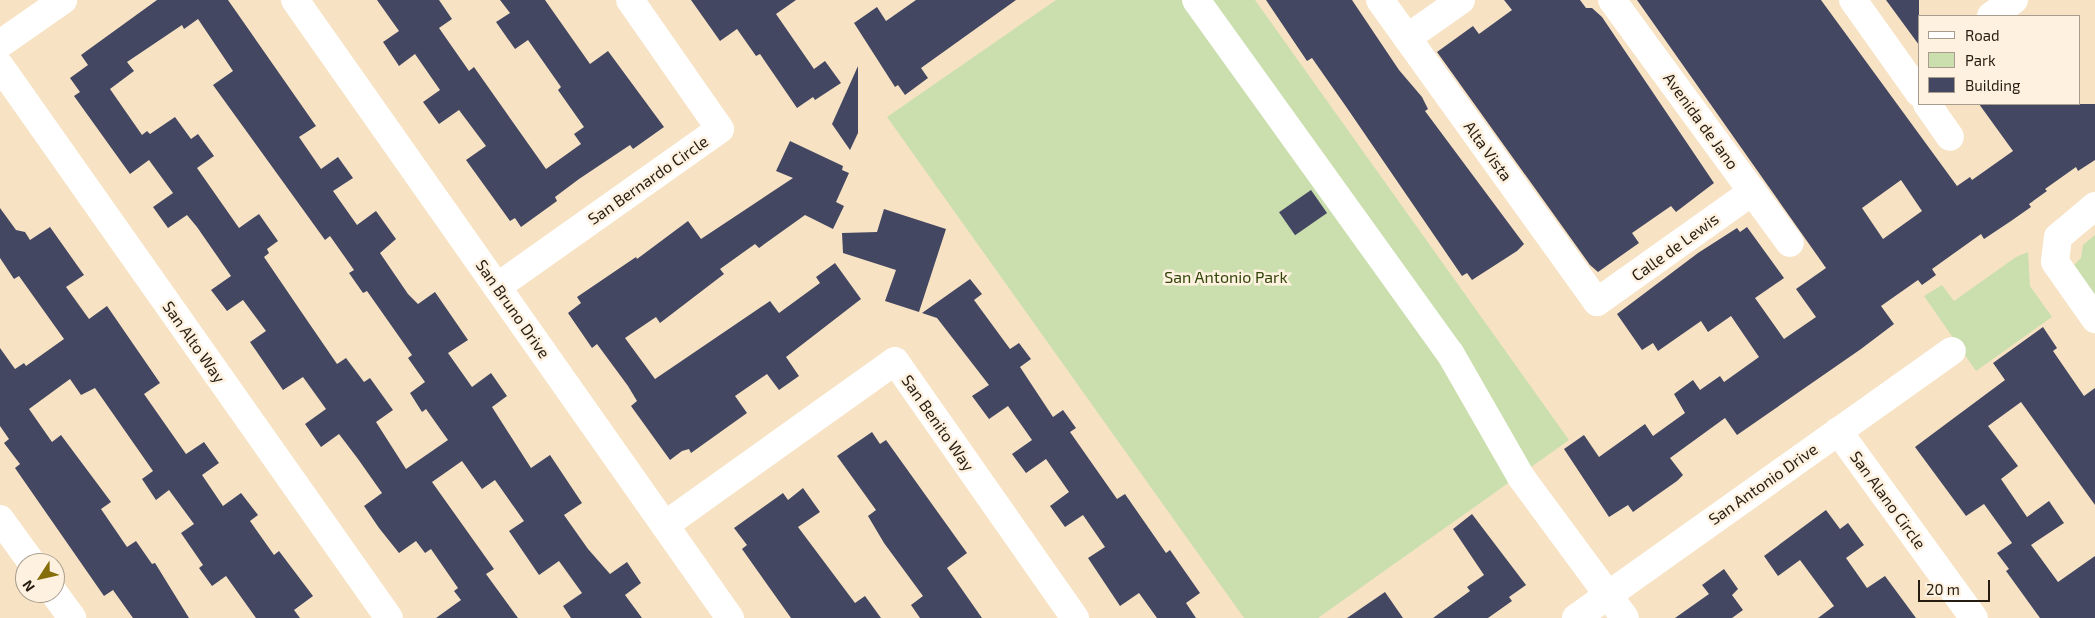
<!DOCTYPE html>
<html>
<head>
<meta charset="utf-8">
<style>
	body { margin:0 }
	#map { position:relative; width:2095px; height:618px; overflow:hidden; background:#f7e3c4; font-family:"Exo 2",sans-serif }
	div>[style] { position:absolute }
	.green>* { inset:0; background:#cadfad }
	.building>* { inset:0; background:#444762; transform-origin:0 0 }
	.minor>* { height:28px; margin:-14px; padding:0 14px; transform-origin:14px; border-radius:14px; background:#fff }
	span { translate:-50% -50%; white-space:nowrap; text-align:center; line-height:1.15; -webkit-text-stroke:5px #fef1df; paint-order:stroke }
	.street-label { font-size:16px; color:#251d12 }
	.park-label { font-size:16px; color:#32460a }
	.legend { position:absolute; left:1918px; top:15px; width:162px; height:90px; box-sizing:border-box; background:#fef1df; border:1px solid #a79c8d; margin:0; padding:6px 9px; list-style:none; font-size:15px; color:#251d12 }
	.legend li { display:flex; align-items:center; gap:10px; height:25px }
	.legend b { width:25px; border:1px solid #a79c8d }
	.north { position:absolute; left:15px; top:553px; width:50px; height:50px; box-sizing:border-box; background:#fef1df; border:1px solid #a79c8d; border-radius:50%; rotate:235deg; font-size:14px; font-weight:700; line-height:20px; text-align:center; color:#251d12 }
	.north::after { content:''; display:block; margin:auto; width:18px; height:22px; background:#856d0a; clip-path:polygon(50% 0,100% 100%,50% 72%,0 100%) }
	.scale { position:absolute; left:1918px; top:580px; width:72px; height:22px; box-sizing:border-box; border:2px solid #251d12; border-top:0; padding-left:6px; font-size:15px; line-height:18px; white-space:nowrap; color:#251d12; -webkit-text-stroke:4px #fef1df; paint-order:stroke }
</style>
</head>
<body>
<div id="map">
	<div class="green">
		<div style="clip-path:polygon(1056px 0,1255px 0,1569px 440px,1318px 618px,1244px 618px,887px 117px)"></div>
		<div style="clip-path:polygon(2095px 235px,2095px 297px,2074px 265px,2081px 258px,2083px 245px)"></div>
		<div style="clip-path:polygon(2028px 252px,2030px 286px,2052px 317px,1976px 371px,1924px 296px,1942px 285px,1954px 301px,2016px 257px)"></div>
	</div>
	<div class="building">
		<div style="clip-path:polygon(evenodd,157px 0,228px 0,316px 126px,299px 137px,321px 169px,338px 157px,353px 178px,333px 191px,357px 225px,376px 211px,396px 239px,380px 253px,408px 294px,418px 304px,435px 292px,468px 340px,448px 353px,472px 387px,491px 373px,507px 396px,492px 407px,531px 468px,550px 455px,582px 503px,564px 515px,588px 549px,610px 574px,627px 562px,641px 583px,625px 595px,642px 618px,571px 618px,563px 606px,582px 593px,559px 561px,539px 575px,509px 531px,524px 521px,495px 480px,482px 489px,462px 461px,432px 482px,494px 569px,486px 574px,518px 618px,436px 618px,461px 600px,454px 591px,458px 588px,431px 549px,425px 553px,416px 541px,399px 553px,379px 528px,364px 506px,382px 493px,358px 459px,339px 434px,321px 447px,305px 424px,326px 409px,303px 377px,283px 390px,250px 342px,266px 331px,243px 300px,227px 311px,211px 290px,231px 276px,197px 227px,187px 215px,168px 228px,153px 207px,173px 193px,149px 160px,130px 174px,74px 96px,80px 92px,70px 78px,88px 65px,81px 55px,157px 0,198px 19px,233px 71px,213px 85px,325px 240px,330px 236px,354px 270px,349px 273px,363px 293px,367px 291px,412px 355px,408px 358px,425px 382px,410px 393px,422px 412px,426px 409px,448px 440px,406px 469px,376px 422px,393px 410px,370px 378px,364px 382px,346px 358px,337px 364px,300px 310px,264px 257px,269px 253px,267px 249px,278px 241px,259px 214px,239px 228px,197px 168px,214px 156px,198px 134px,191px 139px,175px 117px,150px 134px,147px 131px,142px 135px,110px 89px,134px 71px,127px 62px,182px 25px,184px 29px,198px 19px)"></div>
		<div style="clip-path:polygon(377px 0,439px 0,452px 19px,439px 28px,469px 71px,474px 67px,546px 169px,581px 144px,574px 134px,584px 127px,558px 90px,561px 87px,528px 40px,515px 49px,496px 22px,510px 13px,500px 0,545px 0,590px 64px,608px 51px,664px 127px,633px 149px,630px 145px,579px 179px,555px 197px,557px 201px,521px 227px,515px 218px,510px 221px,466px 160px,486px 146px,459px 110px,439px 124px,423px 102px,440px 90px,415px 54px,399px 66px,383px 42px,399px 31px)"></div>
		<div style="clip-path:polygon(691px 0,796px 0,776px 14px,814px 69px,825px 61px,841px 83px,815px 100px,813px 97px,797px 108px,760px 54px,756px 56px,737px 29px,720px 41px)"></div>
		<div style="clip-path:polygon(916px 0,1016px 0,921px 68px,928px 78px,905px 95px,898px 85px,895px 87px,854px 23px,877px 7px,886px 21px)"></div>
		<div style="clip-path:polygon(1266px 0,1352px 0,1399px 70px,1422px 97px,1428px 109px,1425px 111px,1524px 244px,1517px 251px,1472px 280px,1467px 273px,1462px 276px,1347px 108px,1312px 58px,1307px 61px)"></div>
		<div style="clip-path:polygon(1504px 0,1580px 0,1586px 8px,1592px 8px,1602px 17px,1714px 183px,1676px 212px,1671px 206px,1632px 233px,1639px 243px,1598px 272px,1590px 265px,1437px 52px,1473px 26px,1479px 34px,1512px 10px)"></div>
		<div style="clip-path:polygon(evenodd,1637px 0,1821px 0,1957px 186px,1970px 177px,1972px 180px,2013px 151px,1979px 104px,2095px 104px,2095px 160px,2078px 171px,2076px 167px,2045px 189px,2047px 191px,2029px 204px,2031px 207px,2011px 221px,1984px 239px,1981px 234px,1932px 269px,1936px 275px,1922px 285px,1918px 280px,1881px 306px,1894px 324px,1861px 349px,1737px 435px,1725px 418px,1670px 458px,1683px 475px,1677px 481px,1633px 512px,1628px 505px,1609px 517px,1564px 449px,1584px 435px,1599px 457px,1645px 424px,1653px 436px,1685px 413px,1674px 394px,1693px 380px,1700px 390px,1720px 376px,1724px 382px,1759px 357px,1731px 316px,1708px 332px,1701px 321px,1658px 351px,1653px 343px,1642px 350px,1617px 314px,1698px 253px,1737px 228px,1740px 232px,1747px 227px,1784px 278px,1755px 298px,1784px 339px,1816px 317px,1796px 289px,1826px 268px,1637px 0,1901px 180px,1922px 211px,1883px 239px,1862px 208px,1901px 180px)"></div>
		<div style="clip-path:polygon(1886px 0,1919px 0,1919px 45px)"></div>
		<div style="clip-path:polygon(858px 66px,858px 133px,850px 150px,832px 124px)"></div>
		<div style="clip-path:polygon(790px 141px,843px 166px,842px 170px,849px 173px,836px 202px,844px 206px,833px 229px,805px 215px,759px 248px,755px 244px,720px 269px,724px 274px,660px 323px,656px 317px,625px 338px,655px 379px,770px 301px,779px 313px,820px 283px,816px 277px,835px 263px,861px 299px,786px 357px,799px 376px,779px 390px,767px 374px,735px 396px,747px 413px,691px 453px,689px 449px,682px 451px,670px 460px,631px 406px,637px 401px,628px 386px,597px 344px,592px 348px,568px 313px,581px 303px,577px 297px,636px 257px,637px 259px,688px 221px,701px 239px,793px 178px,776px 171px)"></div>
		<div style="left:1311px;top:190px;width:28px;height:39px;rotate:55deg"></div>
		<div style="clip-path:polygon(0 208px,16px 230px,25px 232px,30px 240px,50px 227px,84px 275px,66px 287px,89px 319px,107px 306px,160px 383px,144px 394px,186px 454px,204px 442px,219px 463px,202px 475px,223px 506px,241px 493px,258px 515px,250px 521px,274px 555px,279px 551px,313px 596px,294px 610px,300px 618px,256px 618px,226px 576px,212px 586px,199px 568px,203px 565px,181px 533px,194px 524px,169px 490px,156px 500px,142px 479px,153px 471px,95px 388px,81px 395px,70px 379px,29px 409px,52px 442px,61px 435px,111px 502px,101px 509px,127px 547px,136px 541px,152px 564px,155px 563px,189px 618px,133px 618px,113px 590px,104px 596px,15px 468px,20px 464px,4px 443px,9px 439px,0 426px,0 348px,15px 369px,24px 363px,26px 366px,64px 339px,19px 276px,14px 279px,0 258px)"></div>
		<div style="clip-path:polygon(884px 209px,946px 229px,919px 312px,885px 301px,896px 270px,843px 253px,842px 233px,877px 232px)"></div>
		<div style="clip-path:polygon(970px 279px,982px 294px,974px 300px,1010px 349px,1019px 343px,1031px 359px,1020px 367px,1053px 417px,1063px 410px,1076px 428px,1070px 432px,1117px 499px,1125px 494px,1166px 553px,1170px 550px,1200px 593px,1186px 603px,1196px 618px,1157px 618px,1139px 593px,1120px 606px,1088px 558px,1105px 547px,1083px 515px,1065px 527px,1050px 506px,1069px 492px,1046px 459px,1026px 473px,1012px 454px,1032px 440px,1008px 406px,989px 419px,972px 396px,989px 385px,937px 318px,922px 313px)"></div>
		<div style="clip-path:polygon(2043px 327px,2057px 348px,2053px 351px,2084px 396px,2095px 388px,2095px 505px,2021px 402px,1988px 426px,2018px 466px,2001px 479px,2027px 517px,2049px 501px,2064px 523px,2031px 545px,2058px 582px,2095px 556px,2095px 618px,2040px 618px,2006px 571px,2009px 569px,1997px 553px,2012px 543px,1984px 504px,1966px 516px,1915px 447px,2005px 380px,1993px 363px)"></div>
		<div style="clip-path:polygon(872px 432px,880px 444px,886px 440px,967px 553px,947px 568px,982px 618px,920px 618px,911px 605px,923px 596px,884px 543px,868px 516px,876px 510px,837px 456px)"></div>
		<div style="clip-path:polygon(803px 488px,820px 512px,798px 527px,855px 603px,865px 596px,881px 618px,791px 618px,742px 549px,747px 545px,734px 528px,783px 493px,788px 500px)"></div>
		<div style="clip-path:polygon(1826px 510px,1840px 529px,1848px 523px,1864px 545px,1846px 558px,1867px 588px,1885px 576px,1916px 618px,1818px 618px,1834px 606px,1800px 560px,1778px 576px,1764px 556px)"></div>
		<div style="clip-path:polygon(1472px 514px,1526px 585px,1509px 597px,1512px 601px,1488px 618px,1433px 618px,1470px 591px,1467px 587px,1484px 575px,1453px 529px)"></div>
		<div style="clip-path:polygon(1724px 569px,1738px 589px,1732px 595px,1743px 610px,1732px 618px,1675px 618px,1709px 594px,1702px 585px)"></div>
		<div style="clip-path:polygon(1385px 592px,1403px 618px,1347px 618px)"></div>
	</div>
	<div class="minor">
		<div style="left:295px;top:0;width:756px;rotate:54.86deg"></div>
		<div style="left:1196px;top:0;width:435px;rotate:54.3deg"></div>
		<div style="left:1450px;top:353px;width:143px;rotate:60.2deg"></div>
		<div style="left:1521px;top:477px;width:175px;rotate:53.6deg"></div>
		<div style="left:1380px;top:0;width:372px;rotate:54.3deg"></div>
		<div style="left:1597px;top:302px;width:191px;rotate:-35.4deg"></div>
		<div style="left:1612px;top:0;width:301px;rotate:53.8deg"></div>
		<div style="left:1853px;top:0;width:114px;rotate:54.6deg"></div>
		<div style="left:1991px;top:16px;width:28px;rotate:-35deg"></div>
		<div style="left:1407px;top:38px;width:66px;rotate:-35.1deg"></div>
		<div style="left:0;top:44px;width:77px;rotate:-34.9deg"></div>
		<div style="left:0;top:66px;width:675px;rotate:54.83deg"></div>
		<div style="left:1927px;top:104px;width:40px;rotate:55.1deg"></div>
		<div style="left:2095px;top:206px;width:48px;rotate:140deg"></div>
		<div style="left:2058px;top:237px;width:25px;rotate:97deg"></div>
		<div style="left:2055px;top:262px;width:70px;rotate:54.9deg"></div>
		<div style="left:497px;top:287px;width:273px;rotate:-35.3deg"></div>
		<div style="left:720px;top:129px;width:157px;rotate:-124.9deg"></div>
		<div style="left:1838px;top:431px;width:231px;rotate:54deg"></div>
		<div style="left:0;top:519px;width:54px;rotate:54deg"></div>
		<div style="left:665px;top:525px;width:282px;rotate:-35.5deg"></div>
		<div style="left:895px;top:361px;width:314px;rotate:55deg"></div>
		<div style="left:54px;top:593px;width:31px;rotate:54deg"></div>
		<div style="left:1576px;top:618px;width:461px;rotate:-35.4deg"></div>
	</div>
	<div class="street-label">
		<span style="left:1701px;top:121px;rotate:54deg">Avenida de Jano</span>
		<span style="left:1488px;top:151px;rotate:54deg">Alta Vista</span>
		<span style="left:648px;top:180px;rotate:-35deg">San Bernardo Circle</span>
		<span style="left:1675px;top:247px;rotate:-36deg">Calle de Lewis</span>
		<span style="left:513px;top:309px;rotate:55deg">San Bruno Drive</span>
		<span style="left:194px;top:342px;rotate:55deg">San Alto Way</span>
		<span style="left:938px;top:423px;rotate:55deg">San Benito Way</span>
		<span style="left:1763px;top:484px;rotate:-35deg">San Antonio Drive</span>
		<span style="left:1888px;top:500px;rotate:54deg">San Alano Circle</span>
	</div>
	<div class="park-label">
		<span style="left:1226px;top:277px">San Antonio Park</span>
	</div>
	<ul class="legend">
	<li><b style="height:6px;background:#fff"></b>Road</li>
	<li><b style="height:14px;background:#cadfad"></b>Park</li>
	<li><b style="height:14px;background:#444762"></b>Building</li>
	</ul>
	<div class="north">N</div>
	<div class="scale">20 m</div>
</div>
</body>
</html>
